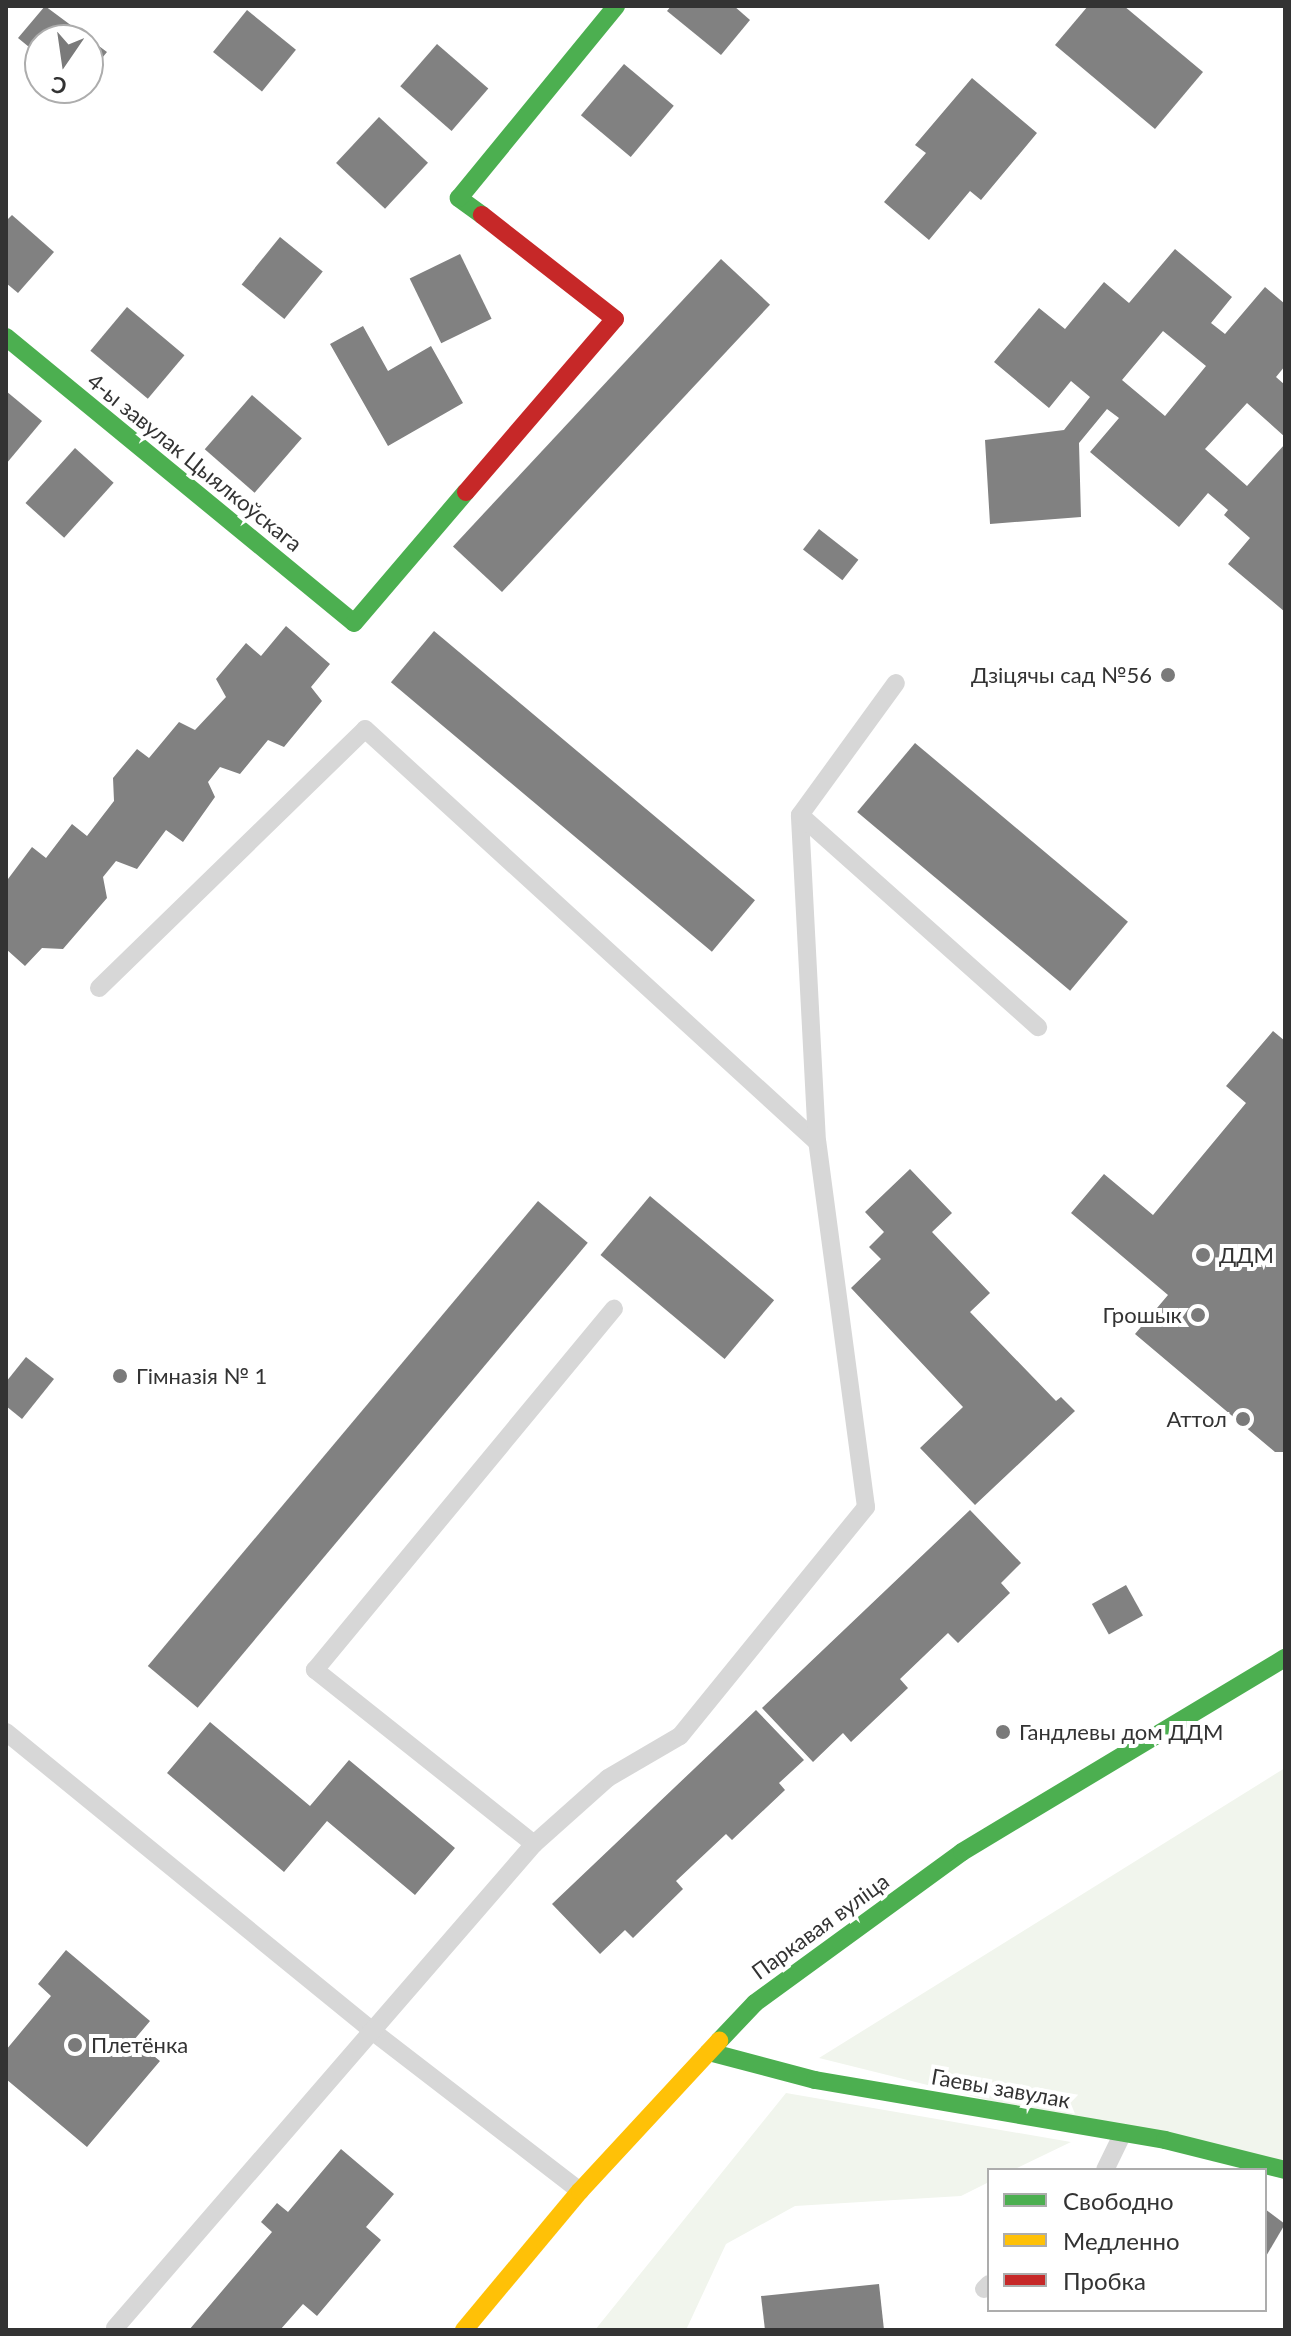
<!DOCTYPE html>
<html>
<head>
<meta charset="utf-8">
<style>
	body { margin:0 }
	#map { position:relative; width:1291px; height:2336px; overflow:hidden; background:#fff; font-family:Lato,sans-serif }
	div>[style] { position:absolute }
	.green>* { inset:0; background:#f1f5ed }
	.building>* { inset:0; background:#818181; transform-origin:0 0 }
	.lane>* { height:18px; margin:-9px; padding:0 9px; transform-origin:9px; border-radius:9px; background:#d7d7d7 }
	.fast>* { height:18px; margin:-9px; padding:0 9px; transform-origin:9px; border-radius:9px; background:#4caf50 }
	.slow>* { height:18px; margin:-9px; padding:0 9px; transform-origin:9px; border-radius:9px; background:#ffc107 }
	.jam>* { height:18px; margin:-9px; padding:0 9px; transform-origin:9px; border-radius:9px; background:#c62828 }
	.dots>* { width:22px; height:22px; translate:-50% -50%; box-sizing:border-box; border:4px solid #fff; border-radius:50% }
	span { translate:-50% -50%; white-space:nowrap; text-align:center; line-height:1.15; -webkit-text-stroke:8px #fff; paint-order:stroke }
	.street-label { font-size:22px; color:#333 }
	.poi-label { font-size:22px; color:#333 }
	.right { translate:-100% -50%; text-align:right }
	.left { translate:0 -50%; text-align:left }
	.frame { position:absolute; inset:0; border:8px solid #333; pointer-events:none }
	.legend { position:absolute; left:987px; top:2168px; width:280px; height:144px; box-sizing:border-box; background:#fff; border:2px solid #adadad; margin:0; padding:10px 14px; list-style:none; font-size:24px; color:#333 }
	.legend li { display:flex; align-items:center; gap:16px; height:40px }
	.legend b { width:40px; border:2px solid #adadad }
	.north { position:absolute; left:24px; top:24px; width:80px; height:80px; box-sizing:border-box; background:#fff; border:2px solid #adadad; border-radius:50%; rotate:193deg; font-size:22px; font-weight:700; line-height:32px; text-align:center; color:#333 }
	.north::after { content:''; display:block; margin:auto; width:28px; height:36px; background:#7a7a7a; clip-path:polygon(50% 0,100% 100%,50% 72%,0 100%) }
</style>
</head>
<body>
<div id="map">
	<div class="green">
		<div style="clip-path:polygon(1285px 1768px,1285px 2174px,819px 2058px)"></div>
		<div style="clip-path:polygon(786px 2093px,1071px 2142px,1013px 2170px,989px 2170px,989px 2182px,961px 2196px,795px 2206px,726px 2244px,686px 2330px,595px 2330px)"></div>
	</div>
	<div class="building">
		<div style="clip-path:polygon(45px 6px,107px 52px,88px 75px,88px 40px,40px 40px,40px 56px,18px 38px)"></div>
		<div style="clip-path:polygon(671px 6px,734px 6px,750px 20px,721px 55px,667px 11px)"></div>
		<div style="clip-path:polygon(1088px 6px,1124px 6px,1203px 72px,1155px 129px,1055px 45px)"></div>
		<div style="left:247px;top:10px;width:63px;height:54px;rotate:39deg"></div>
		<div style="left:437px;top:44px;width:68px;height:56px;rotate:41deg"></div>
		<div style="left:624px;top:64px;width:65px;height:67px;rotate:40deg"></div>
		<div style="clip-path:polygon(972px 78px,1037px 133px,981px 200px,970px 191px,929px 240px,884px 202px,926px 153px,915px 145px)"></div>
		<div style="left:379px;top:117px;width:67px;height:63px;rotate:43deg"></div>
		<div style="clip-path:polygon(12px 215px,54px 252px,18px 293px,6px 283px,6px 221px)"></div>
		<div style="left:280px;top:237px;width:55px;height:61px;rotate:39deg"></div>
		<div style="clip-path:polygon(evenodd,1175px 249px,1232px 297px,1211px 323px,1225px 334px,1265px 287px,1285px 304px,1285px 366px,1276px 377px,1285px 385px,1285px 437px,1247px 403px,1205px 449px,1247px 486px,1285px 444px,1285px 612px,1228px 564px,1250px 538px,1224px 515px,1228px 510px,1208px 493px,1179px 527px,1090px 452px,1119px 418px,1107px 409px,1079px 443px,1081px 517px,990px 524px,985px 440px,1064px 430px,1090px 397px,1071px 381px,1049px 408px,994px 362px,1039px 308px,1065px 329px,1104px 282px,1129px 303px,1175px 249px,1163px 331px,1206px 366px,1165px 416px,1122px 380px,1163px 331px)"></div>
		<div style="left:460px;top:254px;width:72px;height:56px;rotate:64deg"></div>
		<div style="left:721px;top:259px;width:67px;height:393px;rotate:43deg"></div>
		<div style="left:127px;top:307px;width:75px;height:57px;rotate:40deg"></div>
		<div style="clip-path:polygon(363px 326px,388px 371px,431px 346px,463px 403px,388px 446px,330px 344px)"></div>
		<div style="clip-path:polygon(6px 391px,42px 421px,6px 464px)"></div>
		<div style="left:252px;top:395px;width:66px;height:72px;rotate:41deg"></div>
		<div style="left:75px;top:448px;width:52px;height:74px;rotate:42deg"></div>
		<div style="left:819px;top:529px;width:50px;height:26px;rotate:38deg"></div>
		<div style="clip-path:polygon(286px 626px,330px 664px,311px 687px,322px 701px,284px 747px,268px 740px,240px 774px,220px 767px,208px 782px,215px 797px,183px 842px,166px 830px,137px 869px,116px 861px,103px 877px,107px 898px,63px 949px,42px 948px,25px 966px,6px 949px,8px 879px,32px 847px,46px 858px,72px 824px,87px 836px,114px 801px,113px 778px,137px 749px,149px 758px,179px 722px,195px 730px,226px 697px,216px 679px,246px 643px,261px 656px)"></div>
		<div style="left:434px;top:631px;width:419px;height:67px;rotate:40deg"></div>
		<div style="left:915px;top:743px;width:278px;height:90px;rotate:40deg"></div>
		<div style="clip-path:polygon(1273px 1031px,1285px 1041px,1285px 1452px,1275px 1452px,1135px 1334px,1168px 1295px,1071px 1213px,1104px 1174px,1153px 1215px,1246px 1103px,1226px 1086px)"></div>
		<div style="clip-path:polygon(910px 1169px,952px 1213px,932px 1232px,990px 1293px,970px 1312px,1056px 1401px,1061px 1397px,1075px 1411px,975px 1505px,920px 1448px,963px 1407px,851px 1288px,881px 1259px,869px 1247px,884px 1232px,865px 1212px)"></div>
		<div style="left:650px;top:1196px;width:162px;height:77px;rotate:40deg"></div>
		<div style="left:538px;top:1201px;width:65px;height:607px;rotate:40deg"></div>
		<div style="clip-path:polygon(26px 1357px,54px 1379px,22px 1419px,6px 1406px,6px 1382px)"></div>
		<div style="clip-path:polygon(970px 1510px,1021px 1563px,1001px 1583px,1010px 1593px,958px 1643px,948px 1633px,900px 1679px,908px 1688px,851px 1742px,843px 1733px,813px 1762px,762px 1708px)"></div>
		<div style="left:1126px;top:1585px;width:35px;height:39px;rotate:61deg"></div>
		<div style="clip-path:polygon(756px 1710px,804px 1760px,779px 1783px,785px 1790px,732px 1840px,726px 1834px,676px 1881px,683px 1889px,633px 1938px,625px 1930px,600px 1954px,552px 1904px)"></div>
		<div style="clip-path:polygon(210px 1722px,310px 1806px,349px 1760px,455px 1848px,415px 1895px,327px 1821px,284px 1872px,167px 1773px)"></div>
		<div style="clip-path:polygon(66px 1950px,150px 2021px,134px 2040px,160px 2061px,87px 2147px,6px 2079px,6px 2050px,51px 1996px,38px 1984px)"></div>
		<div style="clip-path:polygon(341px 2149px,394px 2194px,366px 2227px,381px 2240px,317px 2316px,303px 2304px,280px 2330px,189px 2330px,272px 2232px,261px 2222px,277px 2203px,288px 2212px)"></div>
		<div style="clip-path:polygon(1265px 2209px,1285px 2224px,1265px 2258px)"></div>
		<div style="clip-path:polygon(879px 2284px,884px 2330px,765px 2330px,761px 2296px)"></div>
	</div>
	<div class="lane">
		<div style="left:800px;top:815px;width:163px;rotate:-54deg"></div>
		<div style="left:99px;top:988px;width:371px;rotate:-44.2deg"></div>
		<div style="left:365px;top:729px;width:612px;rotate:42.42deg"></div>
		<div style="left:6px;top:1732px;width:471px;rotate:39.2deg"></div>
		<div style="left:371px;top:2030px;width:264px;rotate:37.6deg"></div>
		<div style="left:534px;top:1844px;width:280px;rotate:-141.5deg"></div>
		<div style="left:315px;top:1670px;width:469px;rotate:-50.4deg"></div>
		<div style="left:1105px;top:2170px;width:41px;rotate:-64.1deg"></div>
		<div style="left:984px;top:2289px;width:7px;rotate:-45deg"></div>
		<div style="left:115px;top:2328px;width:640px;rotate:-49.12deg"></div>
		<div style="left:534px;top:1844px;width:99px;rotate:-41.7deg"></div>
		<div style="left:608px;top:1778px;width:83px;rotate:-30.3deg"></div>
		<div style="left:680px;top:1736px;width:295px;rotate:-50.9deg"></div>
		<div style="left:866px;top:1507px;width:368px;rotate:-97.6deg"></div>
		<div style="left:817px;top:1142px;width:327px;rotate:-93deg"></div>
		<div style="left:800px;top:815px;width:319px;rotate:41.7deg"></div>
	</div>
	<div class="fast">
		<div style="left:482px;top:215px;width:29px;rotate:-144deg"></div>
		<div style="left:459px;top:198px;width:248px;rotate:-50.7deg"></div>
		<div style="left:6px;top:337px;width:450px;rotate:39.4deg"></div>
		<div style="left:354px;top:623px;width:172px;rotate:-49.5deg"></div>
		<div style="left:719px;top:2041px;width:52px;rotate:-46.5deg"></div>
		<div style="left:755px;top:2003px;width:256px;rotate:-36.1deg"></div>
		<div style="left:962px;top:1852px;width:377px;rotate:-31deg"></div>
		<div style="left:709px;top:2052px;width:110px;rotate:14.8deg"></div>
		<div style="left:815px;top:2080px;width:355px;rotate:9.7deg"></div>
		<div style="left:1165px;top:2140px;width:124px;rotate:14deg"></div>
	</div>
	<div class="slow">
		<div style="left:464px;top:2330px;width:181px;rotate:-50.2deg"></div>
		<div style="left:580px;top:2191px;width:205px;rotate:-47.2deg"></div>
	</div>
	<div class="jam">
		<div style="left:466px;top:492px;width:228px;rotate:-49.3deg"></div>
		<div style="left:615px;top:319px;width:169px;rotate:-142deg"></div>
	</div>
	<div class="dots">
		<div style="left:1168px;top:675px;background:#7a7a7a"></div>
		<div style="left:1203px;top:1255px;background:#7a7a7a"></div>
		<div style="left:1198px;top:1315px;background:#7a7a7a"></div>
		<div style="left:120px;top:1376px;background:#7a7a7a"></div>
		<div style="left:1243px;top:1419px;background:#7a7a7a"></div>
		<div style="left:1003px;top:1732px;background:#7a7a7a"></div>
		<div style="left:75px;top:2045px;background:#7a7a7a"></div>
	</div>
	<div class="street-label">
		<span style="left:195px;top:462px;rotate:39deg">4-ы завулак Цыялкоўскага</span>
		<span style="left:820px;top:1926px;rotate:-36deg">Паркавая вуліца</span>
		<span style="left:1001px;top:2088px;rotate:10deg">Гаевы завулак</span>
	</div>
	<div class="poi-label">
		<span class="right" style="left:1152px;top:675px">Дзіцячы сад №56</span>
		<span class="left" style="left:1219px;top:1255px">ДДМ</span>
		<span class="right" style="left:1182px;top:1315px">Грошык</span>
		<span class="left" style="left:136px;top:1376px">Гімназія № 1</span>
		<span class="right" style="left:1227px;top:1419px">Аттол</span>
		<span class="left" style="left:1019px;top:1732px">Гандлевы дом ДДМ</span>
		<span class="left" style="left:91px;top:2045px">Плетёнка</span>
	</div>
	<div class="frame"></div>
	<ul class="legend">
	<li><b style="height:10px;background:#4caf50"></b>Свободно</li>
	<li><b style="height:10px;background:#ffc107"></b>Медленно</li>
	<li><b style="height:10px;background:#c62828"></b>Пробка</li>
	</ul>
	<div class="north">С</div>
</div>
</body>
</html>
